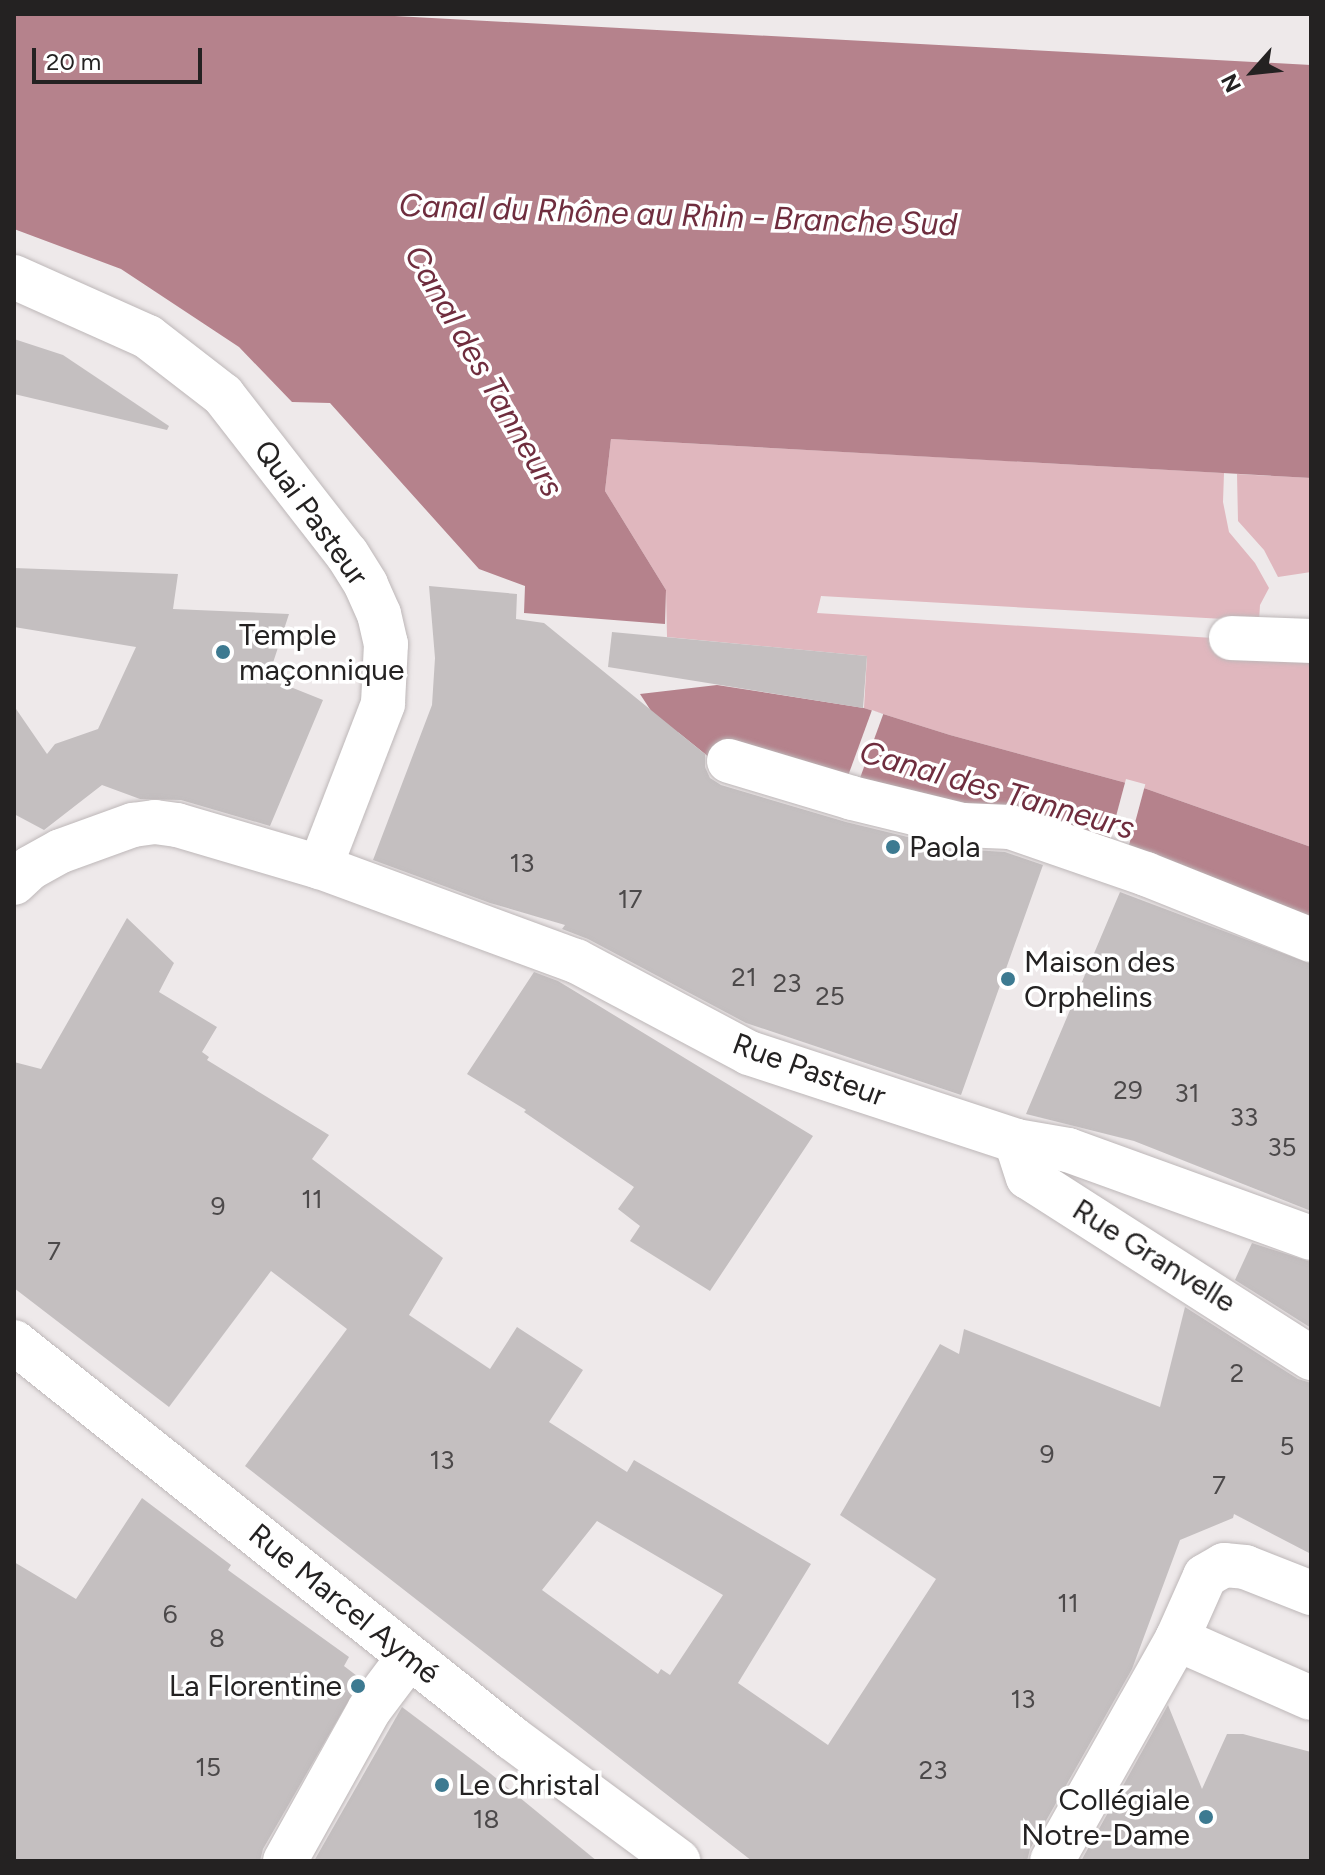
<!DOCTYPE html>
<html>
<head>
<meta charset="utf-8">
<style>
	body { margin:0 }
	#map { position:relative; width:1325px; height:1875px; overflow:hidden; background:#eee9ea; font-family:Figtree,sans-serif }
	div>[style] { position:absolute }
	.green>* { inset:0; background:#e0b7be }
	.water>* { inset:0; background:#b5828c }
	.pier>* { inset:0; background:#eee9ea; transform-origin:0 0 }
	.building>* { inset:0; background:#c4bfc0 }
	.roads { filter:drop-shadow(0 0 2px #bdb7b8) drop-shadow(0 0 2px #bdb7b8) }
	.minor>* { height:44px; margin:-22px; padding:0 22px; transform-origin:22px; border-radius:22px; background:#fff }
	.dots>* { width:22px; height:22px; translate:-50% -50%; box-sizing:border-box; border:4px solid #fff; border-radius:50% }
	span { translate:-50% -50%; white-space:nowrap; text-align:center; line-height:1.15; -webkit-text-stroke:7px #fff; paint-order:stroke }
	.number-label { font-size:26px; color:#4c494a }
	.number-label span { -webkit-text-stroke-width:0 }
	.street-label { font-size:30px; color:#242222 }
	.poi-label { font-size:30px; color:#242222 }
	.left { translate:0 -50%; text-align:left }
	.right { translate:-100% -50%; text-align:right }
	.water-label { font-size:32px; color:#6f2d3e; font-style:italic }
	.frame { position:absolute; inset:0; border:16px solid #242222; pointer-events:none }
	.north { position:absolute; left:1213px; top:32px; width:80px; height:80px; -webkit-text-stroke:6px #fff; paint-order:stroke; rotate:243deg; font-size:22px; font-weight:700; line-height:32px; text-align:center; color:#242222 }
	.north::after { content:''; display:block; margin:auto; width:28px; height:36px; background:#242222; clip-path:polygon(50% 0,100% 100%,50% 72%,0 100%) }
	.scale { position:absolute; left:32px; top:48px; width:170px; height:36px; box-sizing:border-box; border:4px solid #242222; border-top:0; padding-left:10px; font-size:24px; line-height:28px; white-space:nowrap; color:#242222; -webkit-text-stroke:6px #fff; paint-order:stroke }
</style>
</head>
<body>
<div id="map">
	<div class="green">
		<div style="clip-path:polygon(611px 439px,1224px 473px,1223px 502px,1229px 532px,1255px 563px,1269px 588px,1260px 605px,1259px 621px,821px 596px,817px 613px,1213px 638px,1311px 654px,1311px 847px,1141px 787px,950px 735px,864px 708px,867px 656px,667px 637px,666px 590px,605px 491px)"></div>
		<div style="clip-path:polygon(1237px 474px,1311px 478px,1311px 572px,1278px 577px,1264px 550px,1238px 521px)"></div>
	</div>
	<div class="water">
		<div style="clip-path:polygon(14px 14px,358px 14px,1311px 65px,1311px 478px,611px 439px,605px 491px,666px 590px,665px 624px,524px 613px,525px 586px,479px 569px,330px 403px,292px 402px,239px 347px,121px 269px,14px 229px)"></div>
		<div style="clip-path:polygon(717px 685px,864px 708px,950px 735px,1141px 787px,1311px 847px,1311px 929px,725px 770px,679px 733px,657px 720px,640px 694px)"></div>
	</div>
	<div class="pier">
		<div style="left:872px;top:710px;width:12px;height:81px;rotate:20deg"></div>
		<div style="left:1126px;top:779px;width:20px;height:76px;rotate:15deg"></div>
	</div>
	<div class="building">
		<div style="clip-path:polygon(14px 339px,63px 355px,169px 426px,167px 430px,14px 394px)"></div>
		<div style="clip-path:polygon(14px 568px,178px 574px,173px 609px,289px 614px,268px 678px,323px 700px,270px 826px,181px 800px,140px 799px,102px 785px,44px 830px,14px 814px,14px 706px,47px 754px,55px 744px,98px 729px,136px 647px,14px 627px)"></div>
		<div style="clip-path:polygon(429px 586px,517px 594px,516px 619px,544px 623px,705px 754px,705px 767px,710px 778px,721px 785px,846px 822px,957px 849px,1005px 852px,1043px 865px,961px 1095px,746px 1023px,588px 939px,562px 929px,565px 925px,490px 903px,373px 860px,432px 705px,435px 658px)"></div>
		<div style="clip-path:polygon(612px 632px,867px 656px,863px 708px,608px 667px)"></div>
		<div style="clip-path:polygon(1120px 892px,1311px 964px,1311px 1211px,1134px 1141px,1026px 1114px)"></div>
		<div style="clip-path:polygon(evenodd,127px 918px,174px 963px,159px 992px,217px 1027px,202px 1052px,209px 1057px,207px 1060px,329px 1135px,312px 1159px,443px 1258px,409px 1315px,490px 1369px,517px 1327px,583px 1370px,549px 1422px,627px 1472px,634px 1460px,811px 1564px,738px 1683px,828px 1745px,936px 1579px,840px 1515px,940px 1344px,959px 1354px,964px 1329px,1160px 1407px,1185px 1307px,1298px 1379px,1311px 1383px,1311px 1554px,1234px 1514px,1233px 1518px,1180px 1540px,1132px 1669px,1030px 1849px,1027px 1861px,752px 1861px,245px 1466px,347px 1329px,271px 1271px,169px 1407px,14px 1288px,14px 1062px,41px 1069px,127px 918px,597px 1521px,723px 1595px,670px 1675px,661px 1669px,658px 1674px,542px 1590px,597px 1521px)"></div>
		<div style="clip-path:polygon(534px 972px,558px 981px,813px 1136px,710px 1291px,630px 1241px,640px 1226px,618px 1209px,634px 1187px,524px 1112px,526px 1110px,467px 1074px)"></div>
		<div style="clip-path:polygon(1252px 1243px,1311px 1262px,1311px 1328px,1235px 1280px)"></div>
		<div style="clip-path:polygon(142px 1498px,231px 1565px,228px 1570px,349px 1657px,344px 1666px,361px 1679px,263px 1849px,260px 1861px,14px 1861px,14px 1562px,76px 1599px)"></div>
		<div style="clip-path:polygon(1168px 1705px,1202px 1789px,1227px 1734px,1243px 1734px,1311px 1752px,1311px 1861px,1081px 1861px)"></div>
		<div style="clip-path:polygon(402px 1707px,491px 1774px,597px 1861px,314px 1861px)"></div>
	</div>
	<div class="roads">
		<div class="minor">
			<div style="left:14px;top:277px;width:147px;rotate:24.1deg"></div>
			<div style="left:148px;top:337px;width:95px;rotate:37.7deg"></div>
			<div style="left:223px;top:395px;width:202px;rotate:52.1deg"></div>
			<div style="left:347px;top:554px;width:36px;rotate:58deg"></div>
			<div style="left:366px;top:585px;width:32px;rotate:66deg"></div>
			<div style="left:379px;top:614px;width:31px;rotate:77deg"></div>
			<div style="left:386px;top:644px;width:60px;rotate:92.9deg"></div>
			<div style="left:383px;top:704px;width:175px;rotate:111.1deg"></div>
			<div style="left:1231px;top:638px;width:80px;rotate:2.1deg"></div>
			<div style="left:729px;top:761px;width:128px;rotate:16.7deg"></div>
			<div style="left:852px;top:798px;width:114px;rotate:13.7deg"></div>
			<div style="left:963px;top:825px;width:47px;rotate:2.4deg"></div>
			<div style="left:1010px;top:827px;width:144px;rotate:19.1deg"></div>
			<div style="left:1146px;top:874px;width:178px;rotate:21.8deg"></div>
			<div style="left:14px;top:883px;width:22px;rotate:-43deg"></div>
			<div style="left:30px;top:868px;width:35px;rotate:-29deg"></div>
			<div style="left:61px;top:851px;width:77px;rotate:-19.9deg"></div>
			<div style="left:133px;top:825px;width:22px;rotate:-8deg"></div>
			<div style="left:155px;top:822px;width:22px;rotate:8deg"></div>
			<div style="left:177px;top:825px;width:149px;rotate:16.4deg"></div>
			<div style="left:320px;top:867px;width:273px;rotate:20.2deg"></div>
			<div style="left:576px;top:961px;width:196px;rotate:28deg"></div>
			<div style="left:749px;top:1053px;width:281px;rotate:18.2deg"></div>
			<div style="left:1016px;top:1141px;width:53px;rotate:9.8deg"></div>
			<div style="left:1068px;top:1150px;width:258px;rotate:19.9deg"></div>
			<div style="left:1016px;top:1141px;width:38px;rotate:72deg"></div>
			<div style="left:1028px;top:1177px;width:336px;rotate:32.6deg"></div>
			<div style="left:14px;top:1342px;width:636px;rotate:38.49deg"></div>
			<div style="left:512px;top:1738px;width:207px;rotate:36.5deg"></div>
			<div style="left:1177px;top:1639px;width:146px;rotate:23.8deg"></div>
			<div style="left:285px;top:1861px;width:173px;rotate:-60.9deg"></div>
			<div style="left:369px;top:1710px;width:66px;rotate:-53deg"></div>
			<div style="left:1052px;top:1861px;width:255px;rotate:-60.6deg"></div>
			<div style="left:1177px;top:1639px;width:69px;rotate:-66deg"></div>
			<div style="left:1205px;top:1576px;width:22px;rotate:-30deg"></div>
			<div style="left:1224px;top:1565px;width:21px;rotate:5deg"></div>
			<div style="left:1245px;top:1567px;width:71px;rotate:21.5deg"></div>
		</div>
	</div>
	<div class="dots">
		<div style="left:223px;top:652px;background:#3d7a91"></div>
		<div style="left:893px;top:847px;background:#3d7a91"></div>
		<div style="left:1008px;top:979px;background:#3d7a91"></div>
		<div style="left:358px;top:1686px;background:#3d7a91"></div>
		<div style="left:442px;top:1785px;background:#3d7a91"></div>
		<div style="left:1206px;top:1817px;background:#3d7a91"></div>
	</div>
	<div class="number-label">
		<span style="left:522px;top:864px">13</span>
		<span style="left:630px;top:900px">17</span>
		<span style="left:744px;top:978px">21</span>
		<span style="left:787px;top:984px">23</span>
		<span style="left:830px;top:997px">25</span>
		<span style="left:1128px;top:1091px">29</span>
		<span style="left:1187px;top:1094px">31</span>
		<span style="left:1244px;top:1118px">33</span>
		<span style="left:1282px;top:1148px">35</span>
		<span style="left:312px;top:1200px">11</span>
		<span style="left:218px;top:1207px">9</span>
		<span style="left:54px;top:1252px">7</span>
		<span style="left:1237px;top:1374px">2</span>
		<span style="left:1287px;top:1447px">5</span>
		<span style="left:1047px;top:1455px">9</span>
		<span style="left:442px;top:1461px">13</span>
		<span style="left:1219px;top:1486px">7</span>
		<span style="left:1068px;top:1604px">11</span>
		<span style="left:170px;top:1615px">6</span>
		<span style="left:217px;top:1639px">8</span>
		<span style="left:1023px;top:1700px">13</span>
		<span style="left:208px;top:1768px">15</span>
		<span style="left:933px;top:1771px">23</span>
		<span style="left:486px;top:1820px">18</span>
	</div>
	<div class="street-label">
		<span style="left:311px;top:513px;rotate:54deg">Quai Pasteur</span>
		<span style="left:809px;top:1070px;rotate:20deg">Rue Pasteur</span>
		<span style="left:1154px;top:1256px;rotate:32deg">Rue Granvelle</span>
		<span style="left:344px;top:1604px;rotate:39deg">Rue Marcel Aymé</span>
	</div>
	<div class="poi-label">
		<span class="left" style="left:239px;top:652px">Temple<br>maçonnique</span>
		<span class="left" style="left:909px;top:847px">Paola</span>
		<span class="left" style="left:1024px;top:979px">Maison des<br>Orphelins</span>
		<span class="right" style="left:342px;top:1686px">La Florentine</span>
		<span class="left" style="left:458px;top:1785px">Le Christal</span>
		<span class="right" style="left:1190px;top:1817px">Collégiale<br>Notre-Dame</span>
	</div>
	<div class="water-label">
		<span style="left:678px;top:215px;rotate:2deg">Canal du Rhône au Rhin - Branche Sud</span>
		<span style="left:484px;top:371px;rotate:60deg">Canal des Tanneurs</span>
		<span style="left:997px;top:790px;rotate:16deg">Canal des Tanneurs</span>
	</div>
	<div class="frame"></div>
	<div class="north">N</div>
	<div class="scale">20 m</div>
</div>
</body>
</html>
